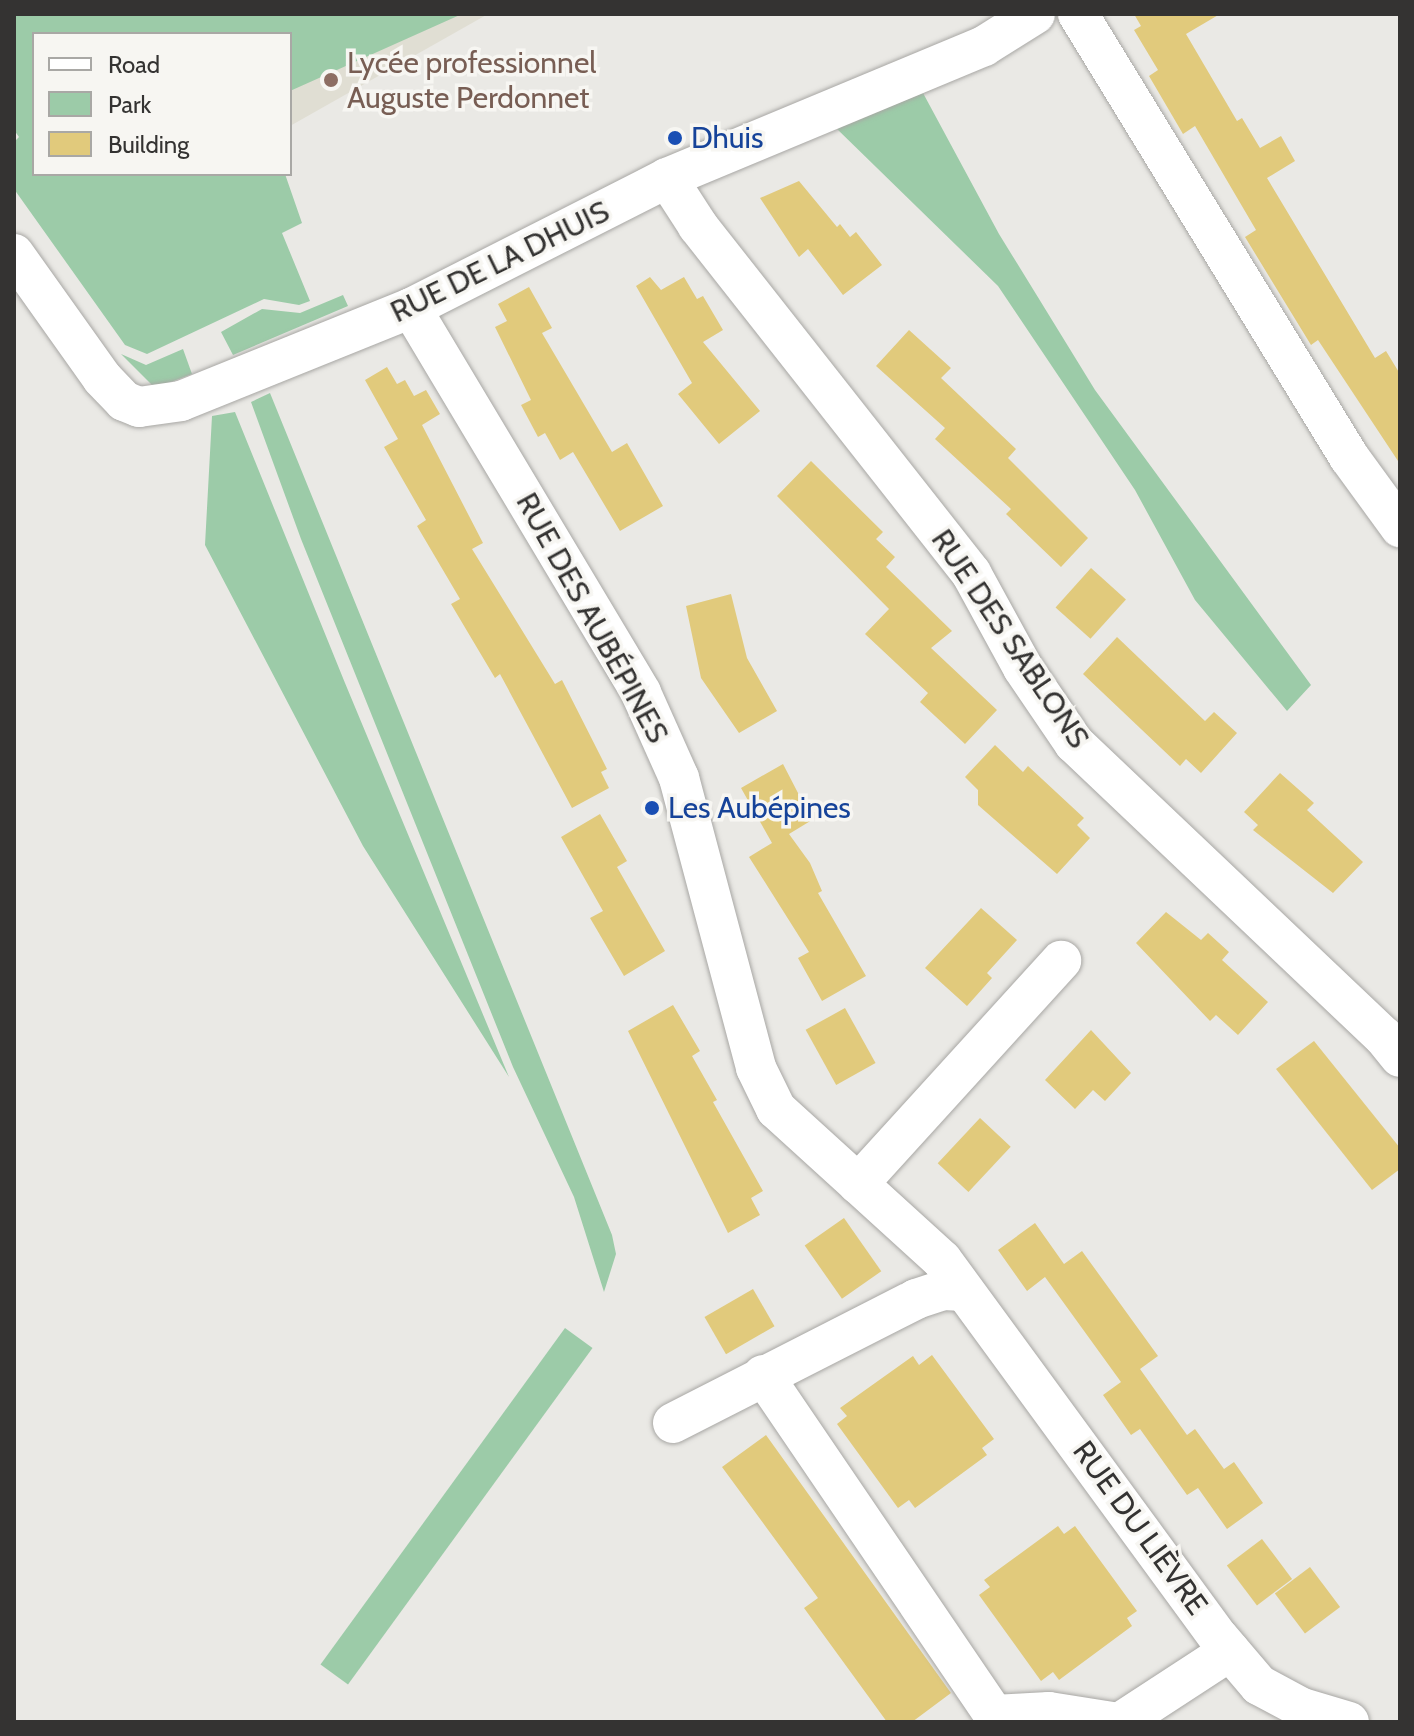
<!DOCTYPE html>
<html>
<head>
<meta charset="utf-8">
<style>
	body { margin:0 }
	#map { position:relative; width:1414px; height:1736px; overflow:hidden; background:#eae9e5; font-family:Cabin,sans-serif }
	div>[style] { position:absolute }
	.built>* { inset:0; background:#e0ded3 }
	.green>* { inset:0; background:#9ccba8; transform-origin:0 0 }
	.building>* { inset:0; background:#e1ca7c; transform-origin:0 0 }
	.roads { filter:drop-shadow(0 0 2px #a8a7a4) drop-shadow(0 0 2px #a8a7a4) }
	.minor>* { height:40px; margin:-20px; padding:0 20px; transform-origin:20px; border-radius:20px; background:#fff }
	.dots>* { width:22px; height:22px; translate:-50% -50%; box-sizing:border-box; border:4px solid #f7f6f2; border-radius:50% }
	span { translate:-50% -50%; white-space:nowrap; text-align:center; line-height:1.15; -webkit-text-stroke:7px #f7f6f2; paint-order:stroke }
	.education-label { font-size:30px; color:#785e54 }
	.left { translate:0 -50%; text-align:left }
	.transit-label { font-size:30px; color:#164399 }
	.street-label { font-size:30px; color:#343332 }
	.frame { position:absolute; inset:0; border:16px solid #343332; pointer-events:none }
	.legend { position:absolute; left:32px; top:32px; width:260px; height:144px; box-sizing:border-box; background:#f7f6f2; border:2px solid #a9a8a5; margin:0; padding:10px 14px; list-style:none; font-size:24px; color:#343332 }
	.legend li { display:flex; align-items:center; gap:16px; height:40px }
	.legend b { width:40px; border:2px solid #a9a8a5 }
</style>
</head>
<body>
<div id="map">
	<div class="built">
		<div style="clip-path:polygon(143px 14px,488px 14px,290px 126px,290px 34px)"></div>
	</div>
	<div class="green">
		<div style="clip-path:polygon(14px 14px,462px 14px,290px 91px,290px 34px,34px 34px,34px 174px,285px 174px,302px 223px,282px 233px,310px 301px,299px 305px,264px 299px,147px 354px,125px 345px,14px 189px,14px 142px,19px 137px,14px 130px)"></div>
		<div style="clip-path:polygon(923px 93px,999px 234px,1095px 390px,1311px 685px,1287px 711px,1195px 600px,1135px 490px,998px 286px,836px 128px)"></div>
		<div style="clip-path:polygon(343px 295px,348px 306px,233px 355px,221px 332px,262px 309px,300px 313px)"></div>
		<div style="clip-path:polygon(183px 349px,192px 374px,155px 388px,121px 354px,146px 365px)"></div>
		<div style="clip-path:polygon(270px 393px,612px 1235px,616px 1254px,604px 1292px,574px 1197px,513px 1067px,301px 539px,251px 402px)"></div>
		<div style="clip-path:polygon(235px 412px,345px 683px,509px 1077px,363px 846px,205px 545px,212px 416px)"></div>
		<div style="left:565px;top:1328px;width:34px;height:416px;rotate:36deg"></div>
	</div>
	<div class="building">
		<div style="clip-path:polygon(1134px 14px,1220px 14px,1186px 34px,1237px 121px,1242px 118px,1260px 148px,1281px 136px,1295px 161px,1267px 178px,1375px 358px,1386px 351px,1400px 374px,1400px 464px,1318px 340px,1311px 345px,1245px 237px,1256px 230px,1195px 126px,1183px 134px,1149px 76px,1158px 70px,1134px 30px,1141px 26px)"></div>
		<div style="clip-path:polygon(799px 181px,837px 227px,840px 224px,850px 237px,856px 232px,882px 265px,843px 295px,808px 249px,799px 257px,760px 198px)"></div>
		<div style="clip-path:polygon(650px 277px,661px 290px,684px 277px,697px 299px,703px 296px,723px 330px,703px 342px,760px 411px,719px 444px,678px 394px,692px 383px,636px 286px)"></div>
		<div style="clip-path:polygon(529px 287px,552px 328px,542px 333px,612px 452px,627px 443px,663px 506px,620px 531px,573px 452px,560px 460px,545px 433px,538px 437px,521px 405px,531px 400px,495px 327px,507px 321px,498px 304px)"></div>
		<div style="clip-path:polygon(909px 330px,951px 368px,941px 378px,1016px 449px,1008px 458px,1088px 538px,1061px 567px,1006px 514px,1011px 509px,935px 439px,945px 428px,876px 366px)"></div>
		<div style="clip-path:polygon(387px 367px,397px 384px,405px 380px,414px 396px,426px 390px,440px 414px,422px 425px,483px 543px,472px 549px,555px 684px,562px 680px,601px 757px,607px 769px,601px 772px,609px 788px,572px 808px,500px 674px,495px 678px,451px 604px,460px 599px,417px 526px,426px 520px,384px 447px,398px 439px,365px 380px)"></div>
		<div style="clip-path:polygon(811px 461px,883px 532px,876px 539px,895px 557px,886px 567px,952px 631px,931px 648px,997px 710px,965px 744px,920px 702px,928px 693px,865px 634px,889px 609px,777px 496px)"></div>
		<div style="left:1091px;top:568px;width:47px;height:53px;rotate:42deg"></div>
		<div style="clip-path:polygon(731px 594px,747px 658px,777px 711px,739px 733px,701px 678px,686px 606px)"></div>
		<div style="clip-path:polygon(1117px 637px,1205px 721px,1214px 712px,1237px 733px,1201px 773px,1186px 759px,1180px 766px,1083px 674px)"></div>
		<div style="clip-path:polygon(995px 745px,1023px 772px,1028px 766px,1084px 818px,1077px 825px,1090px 838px,1057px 874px,978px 805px,978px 790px,965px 777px)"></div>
		<div style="clip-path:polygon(783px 764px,812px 820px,789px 834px,810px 863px,822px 891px,818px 893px,866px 976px,822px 1001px,798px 958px,809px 952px,749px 857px,772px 843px,741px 788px)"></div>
		<div style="clip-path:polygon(1280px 773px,1314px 803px,1307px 810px,1363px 862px,1333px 893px,1253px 830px,1258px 825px,1244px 812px)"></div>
		<div style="clip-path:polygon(600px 814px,627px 861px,617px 867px,665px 951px,624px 976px,590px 918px,603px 911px,561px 837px)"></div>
		<div style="clip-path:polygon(981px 908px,1017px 940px,987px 973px,992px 978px,967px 1006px,925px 968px)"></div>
		<div style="clip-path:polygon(1166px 912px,1201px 940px,1208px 933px,1229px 952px,1222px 960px,1268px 1002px,1238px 1035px,1216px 1015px,1210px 1021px,1136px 943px)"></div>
		<div style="clip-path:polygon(673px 1005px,700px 1051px,692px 1056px,717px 1100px,713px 1102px,763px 1191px,751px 1198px,760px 1215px,728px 1233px,628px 1031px)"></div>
		<div style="left:845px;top:1008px;width:63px;height:45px;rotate:61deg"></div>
		<div style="clip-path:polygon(1091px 1030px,1131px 1073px,1105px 1101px,1093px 1090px,1075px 1109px,1045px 1080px)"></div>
		<div style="clip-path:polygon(1314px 1041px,1400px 1148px,1400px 1169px,1372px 1190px,1276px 1069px)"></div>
		<div style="left:980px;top:1118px;width:42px;height:62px;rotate:43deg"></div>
		<div style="left:844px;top:1218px;width:65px;height:48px;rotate:55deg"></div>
		<div style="clip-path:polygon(1035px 1223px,1064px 1264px,1082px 1251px,1158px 1356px,1140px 1369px,1187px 1435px,1195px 1429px,1224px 1469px,1234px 1462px,1263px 1503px,1227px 1529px,1198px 1488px,1187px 1495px,1140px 1429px,1131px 1435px,1103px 1395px,1121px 1382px,1045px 1277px,1027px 1291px,998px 1250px)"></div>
		<div style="left:753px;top:1289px;width:43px;height:56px;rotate:60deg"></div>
		<div style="clip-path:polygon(932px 1355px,994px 1439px,982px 1448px,987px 1455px,915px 1508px,909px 1500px,898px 1508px,837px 1424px,847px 1416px,840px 1408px,913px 1356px,919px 1365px)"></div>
		<div style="clip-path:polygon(766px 1435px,951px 1693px,912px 1722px,887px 1722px,804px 1608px,818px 1598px,722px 1467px)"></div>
		<div style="clip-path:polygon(1058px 1526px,1064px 1534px,1075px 1526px,1137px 1611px,1127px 1618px,1132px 1626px,1059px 1680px,1053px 1672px,1041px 1681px,979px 1595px,990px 1587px,984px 1580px)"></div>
		<div style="left:1262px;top:1539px;width:50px;height:44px;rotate:53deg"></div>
		<div style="left:1310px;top:1567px;width:50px;height:44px;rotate:53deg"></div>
	</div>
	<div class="roads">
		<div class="minor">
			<div style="left:1078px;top:14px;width:519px;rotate:58.54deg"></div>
			<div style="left:1349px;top:457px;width:87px;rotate:53.9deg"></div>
			<div style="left:667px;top:178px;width:57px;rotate:57.1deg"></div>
			<div style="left:698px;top:226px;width:442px;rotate:51.8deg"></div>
			<div style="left:971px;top:573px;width:108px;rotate:61.3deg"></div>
			<div style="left:1023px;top:668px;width:91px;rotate:55.8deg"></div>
			<div style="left:1074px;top:743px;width:426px;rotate:43.5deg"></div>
			<div style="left:1383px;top:1036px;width:27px;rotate:51deg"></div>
			<div style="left:14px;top:254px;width:152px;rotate:54.6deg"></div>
			<div style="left:102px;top:378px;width:32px;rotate:46deg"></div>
			<div style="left:124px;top:401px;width:16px;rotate:22deg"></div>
			<div style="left:139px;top:407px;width:42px;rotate:-8.1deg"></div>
			<div style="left:181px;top:401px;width:248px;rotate:-22deg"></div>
			<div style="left:411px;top:308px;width:287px;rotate:-26.9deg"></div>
			<div style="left:667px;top:178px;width:343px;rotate:-22.6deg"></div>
			<div style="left:984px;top:46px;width:60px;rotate:-32.1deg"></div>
			<div style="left:411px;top:308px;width:448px;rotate:59.1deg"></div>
			<div style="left:641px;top:693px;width:93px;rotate:65.9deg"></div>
			<div style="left:679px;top:778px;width:300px;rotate:75.1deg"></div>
			<div style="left:756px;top:1068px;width:46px;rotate:64deg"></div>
			<div style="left:776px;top:1109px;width:224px;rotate:42.3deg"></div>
			<div style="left:942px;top:1260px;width:469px;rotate:53.8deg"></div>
			<div style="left:1219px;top:1638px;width:62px;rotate:49.6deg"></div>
			<div style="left:1259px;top:1685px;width:49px;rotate:28.1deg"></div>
			<div style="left:1302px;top:1708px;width:49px;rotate:16.6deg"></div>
			<div style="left:858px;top:1184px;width:302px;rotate:-47.7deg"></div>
			<div style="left:763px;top:1375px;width:411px;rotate:55.8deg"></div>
			<div style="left:994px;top:1715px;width:55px;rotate:-3.1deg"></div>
			<div style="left:1049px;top:1712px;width:64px;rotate:9deg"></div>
			<div style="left:673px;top:1423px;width:273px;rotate:-27deg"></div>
			<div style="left:916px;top:1299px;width:28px;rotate:-18deg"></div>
			<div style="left:943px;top:1290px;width:21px;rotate:3deg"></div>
			<div style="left:1121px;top:1722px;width:130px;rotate:-33.1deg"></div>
		</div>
	</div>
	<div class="dots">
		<div style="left:331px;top:80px;background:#8d6e63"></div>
		<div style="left:675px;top:138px;background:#1a4fb4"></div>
		<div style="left:652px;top:808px;background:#1a4fb4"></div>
	</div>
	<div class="education-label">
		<span class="left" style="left:347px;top:80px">Lycée professionnel<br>Auguste Perdonnet</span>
	</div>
	<div class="transit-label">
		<span class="left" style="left:691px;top:138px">Dhuis</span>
		<span class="left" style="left:668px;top:808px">Les Aubépines</span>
	</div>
	<div class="street-label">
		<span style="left:500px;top:262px;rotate:-26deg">RUE DE LA DHUIS</span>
		<span style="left:592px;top:618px;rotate:61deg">RUE DES AUBÉPINES</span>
		<span style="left:1010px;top:639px;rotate:56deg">RUE DES SABLONS</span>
		<span style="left:1140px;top:1528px;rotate:54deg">RUE DU LIÈVRE</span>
	</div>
	<div class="frame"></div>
	<ul class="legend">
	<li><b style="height:10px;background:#fff"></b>Road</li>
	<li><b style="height:22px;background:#9ccba8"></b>Park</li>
	<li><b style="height:22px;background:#e1ca7c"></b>Building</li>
	</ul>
</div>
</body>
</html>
